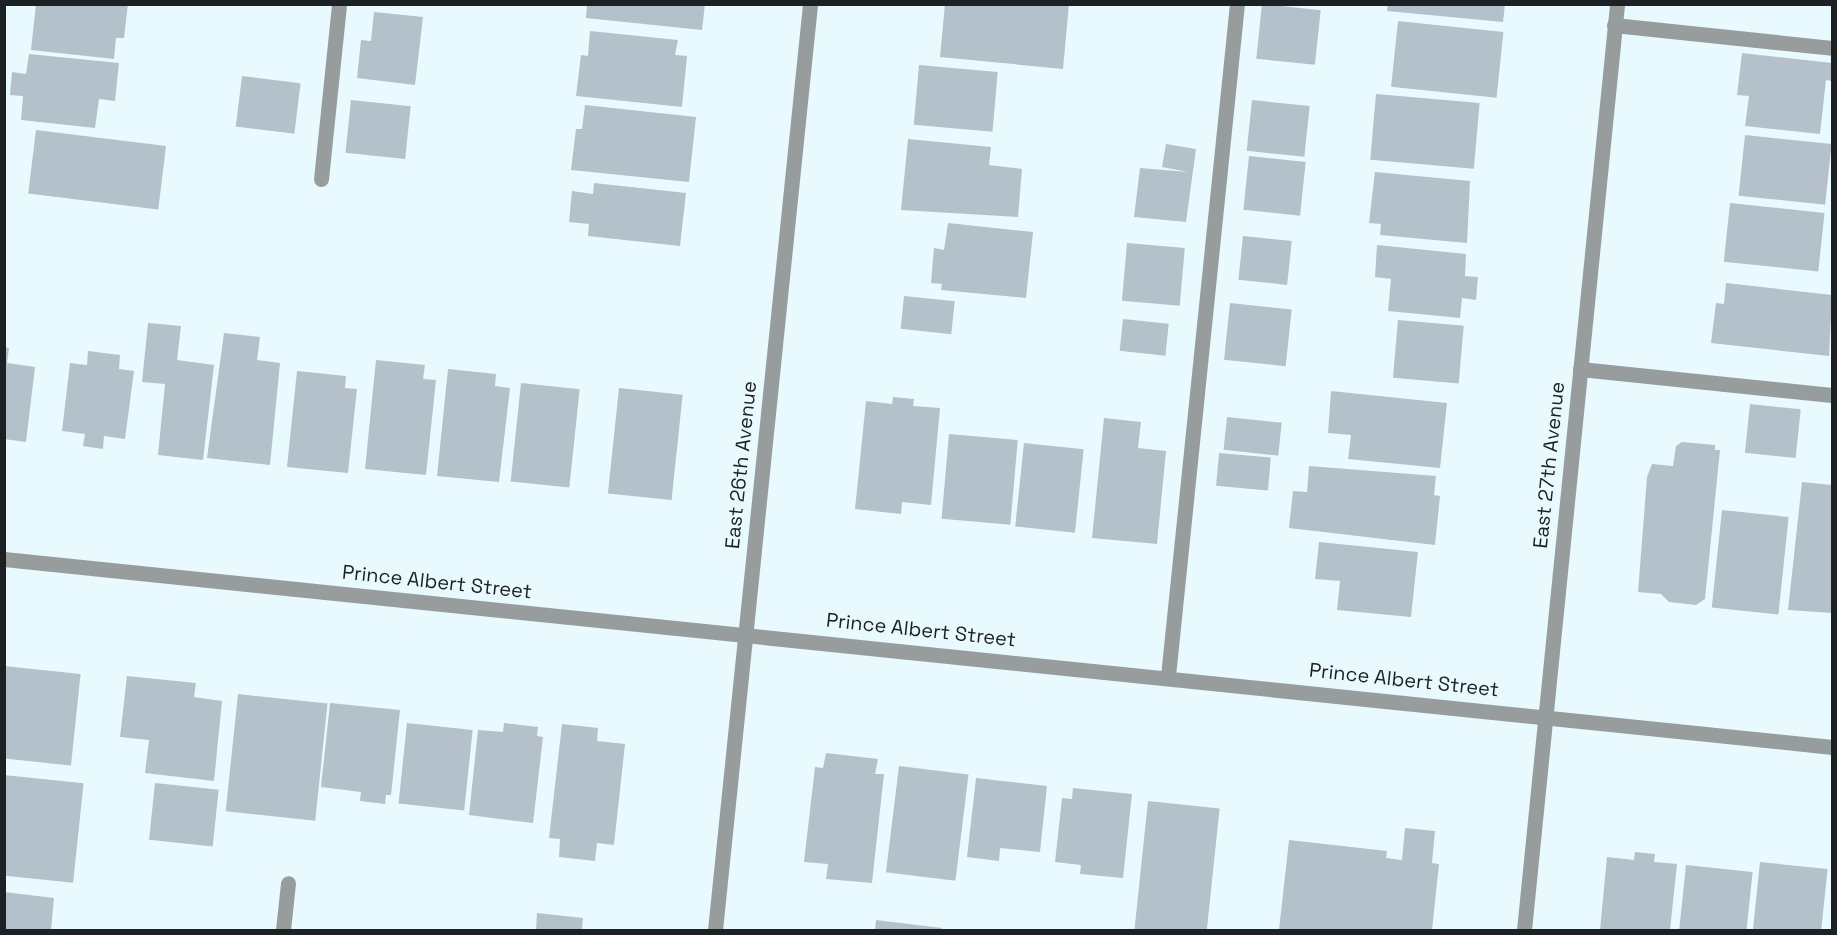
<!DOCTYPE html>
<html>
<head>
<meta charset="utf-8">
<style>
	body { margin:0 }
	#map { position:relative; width:1837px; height:935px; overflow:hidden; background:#e9fafe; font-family:"Space Grotesk",sans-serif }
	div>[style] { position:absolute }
	.building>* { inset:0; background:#b4c0ca; transform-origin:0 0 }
	.minor>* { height:15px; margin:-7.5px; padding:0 7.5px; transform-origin:7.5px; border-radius:7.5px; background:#969d9c }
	span { translate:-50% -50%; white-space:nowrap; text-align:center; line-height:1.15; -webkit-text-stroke:4.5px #e9fafe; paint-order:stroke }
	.street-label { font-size:20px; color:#1c2223 }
	.frame { position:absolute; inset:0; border:6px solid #1c2223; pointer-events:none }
</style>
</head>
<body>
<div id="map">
	<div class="building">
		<div style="clip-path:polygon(36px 4px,128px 4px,124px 38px,116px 38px,114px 59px,31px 50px)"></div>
		<div style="clip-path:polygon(587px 4px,705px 4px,702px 30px,586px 18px)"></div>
		<div style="clip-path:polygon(945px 4px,1069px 4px,1063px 69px,940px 57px)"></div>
		<div style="left:1262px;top:4px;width:59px;height:55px;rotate:6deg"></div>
		<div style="clip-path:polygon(1388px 4px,1505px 4px,1503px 22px,1387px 11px)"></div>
		<div style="clip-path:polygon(374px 12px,423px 17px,415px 85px,357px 78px,361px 40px,371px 41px)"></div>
		<div style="left:1398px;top:21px;width:106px;height:66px;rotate:6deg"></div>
		<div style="clip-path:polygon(590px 31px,678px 40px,675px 55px,687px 56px,682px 107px,576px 96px,581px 55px,588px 56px)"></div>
		<div style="clip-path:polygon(1742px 53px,1832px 63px,1832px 81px,1826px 80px,1820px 134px,1745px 126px,1749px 96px,1737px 95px)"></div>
		<div style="clip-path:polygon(29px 54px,119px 63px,115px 101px,99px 99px,95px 128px,21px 120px,23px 96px,10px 95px,12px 72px,26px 74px)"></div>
		<div style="left:919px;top:65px;width:79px;height:60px;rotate:5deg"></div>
		<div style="left:242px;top:76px;width:59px;height:51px;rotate:7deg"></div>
		<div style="left:1376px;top:94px;width:104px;height:66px;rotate:5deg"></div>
		<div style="left:351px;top:100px;width:60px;height:53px;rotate:6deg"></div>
		<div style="left:1252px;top:100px;width:58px;height:51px;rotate:6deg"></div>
		<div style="clip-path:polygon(585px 105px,696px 117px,689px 182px,571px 170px,576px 129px,582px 129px)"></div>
		<div style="left:36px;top:130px;width:131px;height:64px;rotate:7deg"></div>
		<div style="left:1745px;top:135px;width:87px;height:61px;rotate:6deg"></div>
		<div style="clip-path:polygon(908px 139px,991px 147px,989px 165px,1022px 169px,1018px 217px,901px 210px)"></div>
		<div style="clip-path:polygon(1166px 144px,1196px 149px,1186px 222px,1134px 217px,1140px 168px,1188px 172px,1162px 167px)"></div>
		<div style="left:1249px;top:156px;width:57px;height:54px;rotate:6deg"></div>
		<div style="clip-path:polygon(1375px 172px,1470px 181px,1467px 243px,1380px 235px,1381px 224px,1369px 223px)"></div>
		<div style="clip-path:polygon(594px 183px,686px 193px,680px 246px,588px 236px,589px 224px,569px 222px,572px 191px,593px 194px)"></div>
		<div style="left:1730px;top:203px;width:95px;height:59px;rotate:6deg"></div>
		<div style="clip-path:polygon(948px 223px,1033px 232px,1026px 298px,941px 290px,942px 284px,931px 283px,934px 248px,944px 250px)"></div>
		<div style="left:1243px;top:236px;width:49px;height:44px;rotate:6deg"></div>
		<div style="left:1127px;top:243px;width:58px;height:58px;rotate:5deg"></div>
		<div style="clip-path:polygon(1377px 245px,1466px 254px,1465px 276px,1478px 277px,1476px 300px,1462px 298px,1460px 318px,1388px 311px,1391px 279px,1375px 277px)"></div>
		<div style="clip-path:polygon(1726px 283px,1832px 295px,1829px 356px,1711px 343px,1716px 303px,1724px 304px)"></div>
		<div style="left:904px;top:296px;width:51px;height:33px;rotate:6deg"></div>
		<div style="left:1230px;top:303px;width:62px;height:57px;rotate:6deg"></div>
		<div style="left:1123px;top:319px;width:46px;height:32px;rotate:6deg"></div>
		<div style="left:1398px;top:320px;width:66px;height:58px;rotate:5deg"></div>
		<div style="clip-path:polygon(148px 323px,181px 326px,177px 360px,214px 365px,203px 460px,158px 455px,165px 384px,142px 382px)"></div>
		<div style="clip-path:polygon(224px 333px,260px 337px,257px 360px,280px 363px,270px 465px,207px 458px)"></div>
		<div style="clip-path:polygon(4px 347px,9px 348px,7px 363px,35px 367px,26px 442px,4px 439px)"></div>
		<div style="clip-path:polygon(88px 351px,120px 355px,119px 369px,134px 371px,125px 439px,104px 436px,103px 449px,83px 446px,85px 434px,62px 431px,70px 363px,87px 365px)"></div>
		<div style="clip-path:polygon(376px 360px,425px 365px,423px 379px,436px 380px,426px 475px,365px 469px)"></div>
		<div style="clip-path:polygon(448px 369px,496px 374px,495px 386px,510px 388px,499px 482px,437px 476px)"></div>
		<div style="clip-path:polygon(297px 371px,346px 376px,345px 388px,357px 389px,348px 473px,287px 467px)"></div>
		<div style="left:521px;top:383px;width:59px;height:99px;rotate:6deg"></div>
		<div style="left:619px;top:388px;width:64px;height:106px;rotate:6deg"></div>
		<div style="clip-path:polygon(1331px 391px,1447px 403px,1440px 468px,1348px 459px,1351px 435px,1328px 433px)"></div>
		<div style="clip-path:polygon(893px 397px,914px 399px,913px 406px,940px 408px,931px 505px,902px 502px,901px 514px,855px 509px,866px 401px,892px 404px)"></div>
		<div style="left:1750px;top:404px;width:51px;height:49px;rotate:6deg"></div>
		<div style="left:1227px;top:417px;width:55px;height:33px;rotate:6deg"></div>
		<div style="clip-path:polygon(1104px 418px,1141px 422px,1138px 448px,1166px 451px,1157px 544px,1092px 538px)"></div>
		<div style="left:949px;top:434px;width:69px;height:85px;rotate:5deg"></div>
		<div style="clip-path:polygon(1682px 442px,1715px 445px,1715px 450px,1720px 450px,1705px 599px,1696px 605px,1669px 602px,1661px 594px,1638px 592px,1647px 477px,1652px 464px,1673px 466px,1676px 446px)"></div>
		<div style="left:1024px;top:443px;width:60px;height:84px;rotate:6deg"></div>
		<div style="left:1219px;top:453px;width:52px;height:33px;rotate:5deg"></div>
		<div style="clip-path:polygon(1309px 466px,1436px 476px,1434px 495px,1440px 496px,1435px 545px,1289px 528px,1293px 491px,1307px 492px)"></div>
		<div style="clip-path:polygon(1802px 482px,1832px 485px,1832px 613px,1788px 610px)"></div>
		<div style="left:1722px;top:510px;width:67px;height:98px;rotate:6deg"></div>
		<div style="clip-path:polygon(1319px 542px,1418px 552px,1411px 617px,1337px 610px,1340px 581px,1315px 579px)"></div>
		<div style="left:4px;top:666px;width:77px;height:92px;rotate:6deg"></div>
		<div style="clip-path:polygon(127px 676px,196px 683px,194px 697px,222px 701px,214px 781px,145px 773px,149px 740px,120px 737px)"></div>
		<div style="left:238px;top:694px;width:90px;height:118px;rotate:6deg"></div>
		<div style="clip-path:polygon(330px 703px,400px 710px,391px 795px,386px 795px,385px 804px,360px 801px,361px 792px,321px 787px)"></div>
		<div style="left:407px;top:723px;width:66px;height:81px;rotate:6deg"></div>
		<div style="clip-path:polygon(504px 723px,538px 727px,537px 736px,543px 737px,533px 823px,469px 815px,478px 730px,503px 732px)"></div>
		<div style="clip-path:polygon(562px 724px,598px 728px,597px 741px,625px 744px,614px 845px,597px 843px,595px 861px,559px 857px,560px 839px,549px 838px)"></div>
		<div style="clip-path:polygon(826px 753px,878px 759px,875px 774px,884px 774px,872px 883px,826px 879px,828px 864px,804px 862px,815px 767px,823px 768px)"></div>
		<div style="left:899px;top:766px;width:70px;height:107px;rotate:7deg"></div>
		<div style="left:4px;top:775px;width:80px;height:100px;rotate:6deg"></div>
		<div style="clip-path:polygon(976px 778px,1047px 786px,1040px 852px,1000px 848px,999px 861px,967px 857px)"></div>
		<div style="left:155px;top:783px;width:64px;height:57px;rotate:6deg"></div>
		<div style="clip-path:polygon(1073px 788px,1132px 794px,1123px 878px,1080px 874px,1081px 865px,1055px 862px,1062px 798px,1072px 799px)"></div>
		<div style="left:1148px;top:801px;width:72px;height:130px;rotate:6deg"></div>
		<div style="clip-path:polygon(1405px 828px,1435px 831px,1432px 863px,1439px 864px,1432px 930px,1279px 930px,1289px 840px,1387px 851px,1386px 858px,1402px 860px)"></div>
		<div style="clip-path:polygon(1635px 852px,1655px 854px,1654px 862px,1677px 864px,1670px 930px,1600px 930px,1607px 857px,1634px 860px)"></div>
		<div style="left:1760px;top:862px;width:68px;height:68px;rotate:6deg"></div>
		<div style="left:1686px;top:865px;width:67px;height:65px;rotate:6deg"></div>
		<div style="clip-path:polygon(4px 892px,54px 898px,51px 930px,4px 930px)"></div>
		<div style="clip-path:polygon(537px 913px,583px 918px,582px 930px,536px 930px)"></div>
		<div style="clip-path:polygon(876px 920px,942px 928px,941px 930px,875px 930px)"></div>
	</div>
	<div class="minor">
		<div style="left:1614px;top:25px;width:219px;rotate:6deg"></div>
		<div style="left:321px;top:179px;width:176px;rotate:-84.1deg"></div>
		<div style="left:1580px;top:369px;width:253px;rotate:5.9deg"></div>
		<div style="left:4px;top:559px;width:1838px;rotate:5.87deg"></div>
		<div style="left:1168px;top:676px;width:676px;rotate:-84.14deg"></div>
		<div style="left:283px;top:930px;width:47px;rotate:-83.9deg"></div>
		<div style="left:715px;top:930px;width:931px;rotate:-84.14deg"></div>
		<div style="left:1524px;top:930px;width:931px;rotate:-84.26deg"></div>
	</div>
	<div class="street-label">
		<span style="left:741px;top:465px;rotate:-84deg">East 26th Avenue</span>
		<span style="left:1549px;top:465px;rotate:-84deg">East 27th Avenue</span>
		<span style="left:437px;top:582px;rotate:6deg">Prince Albert Street</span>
		<span style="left:921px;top:630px;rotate:6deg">Prince Albert Street</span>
		<span style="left:1404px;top:680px;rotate:6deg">Prince Albert Street</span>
	</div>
	<div class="frame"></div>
</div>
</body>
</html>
